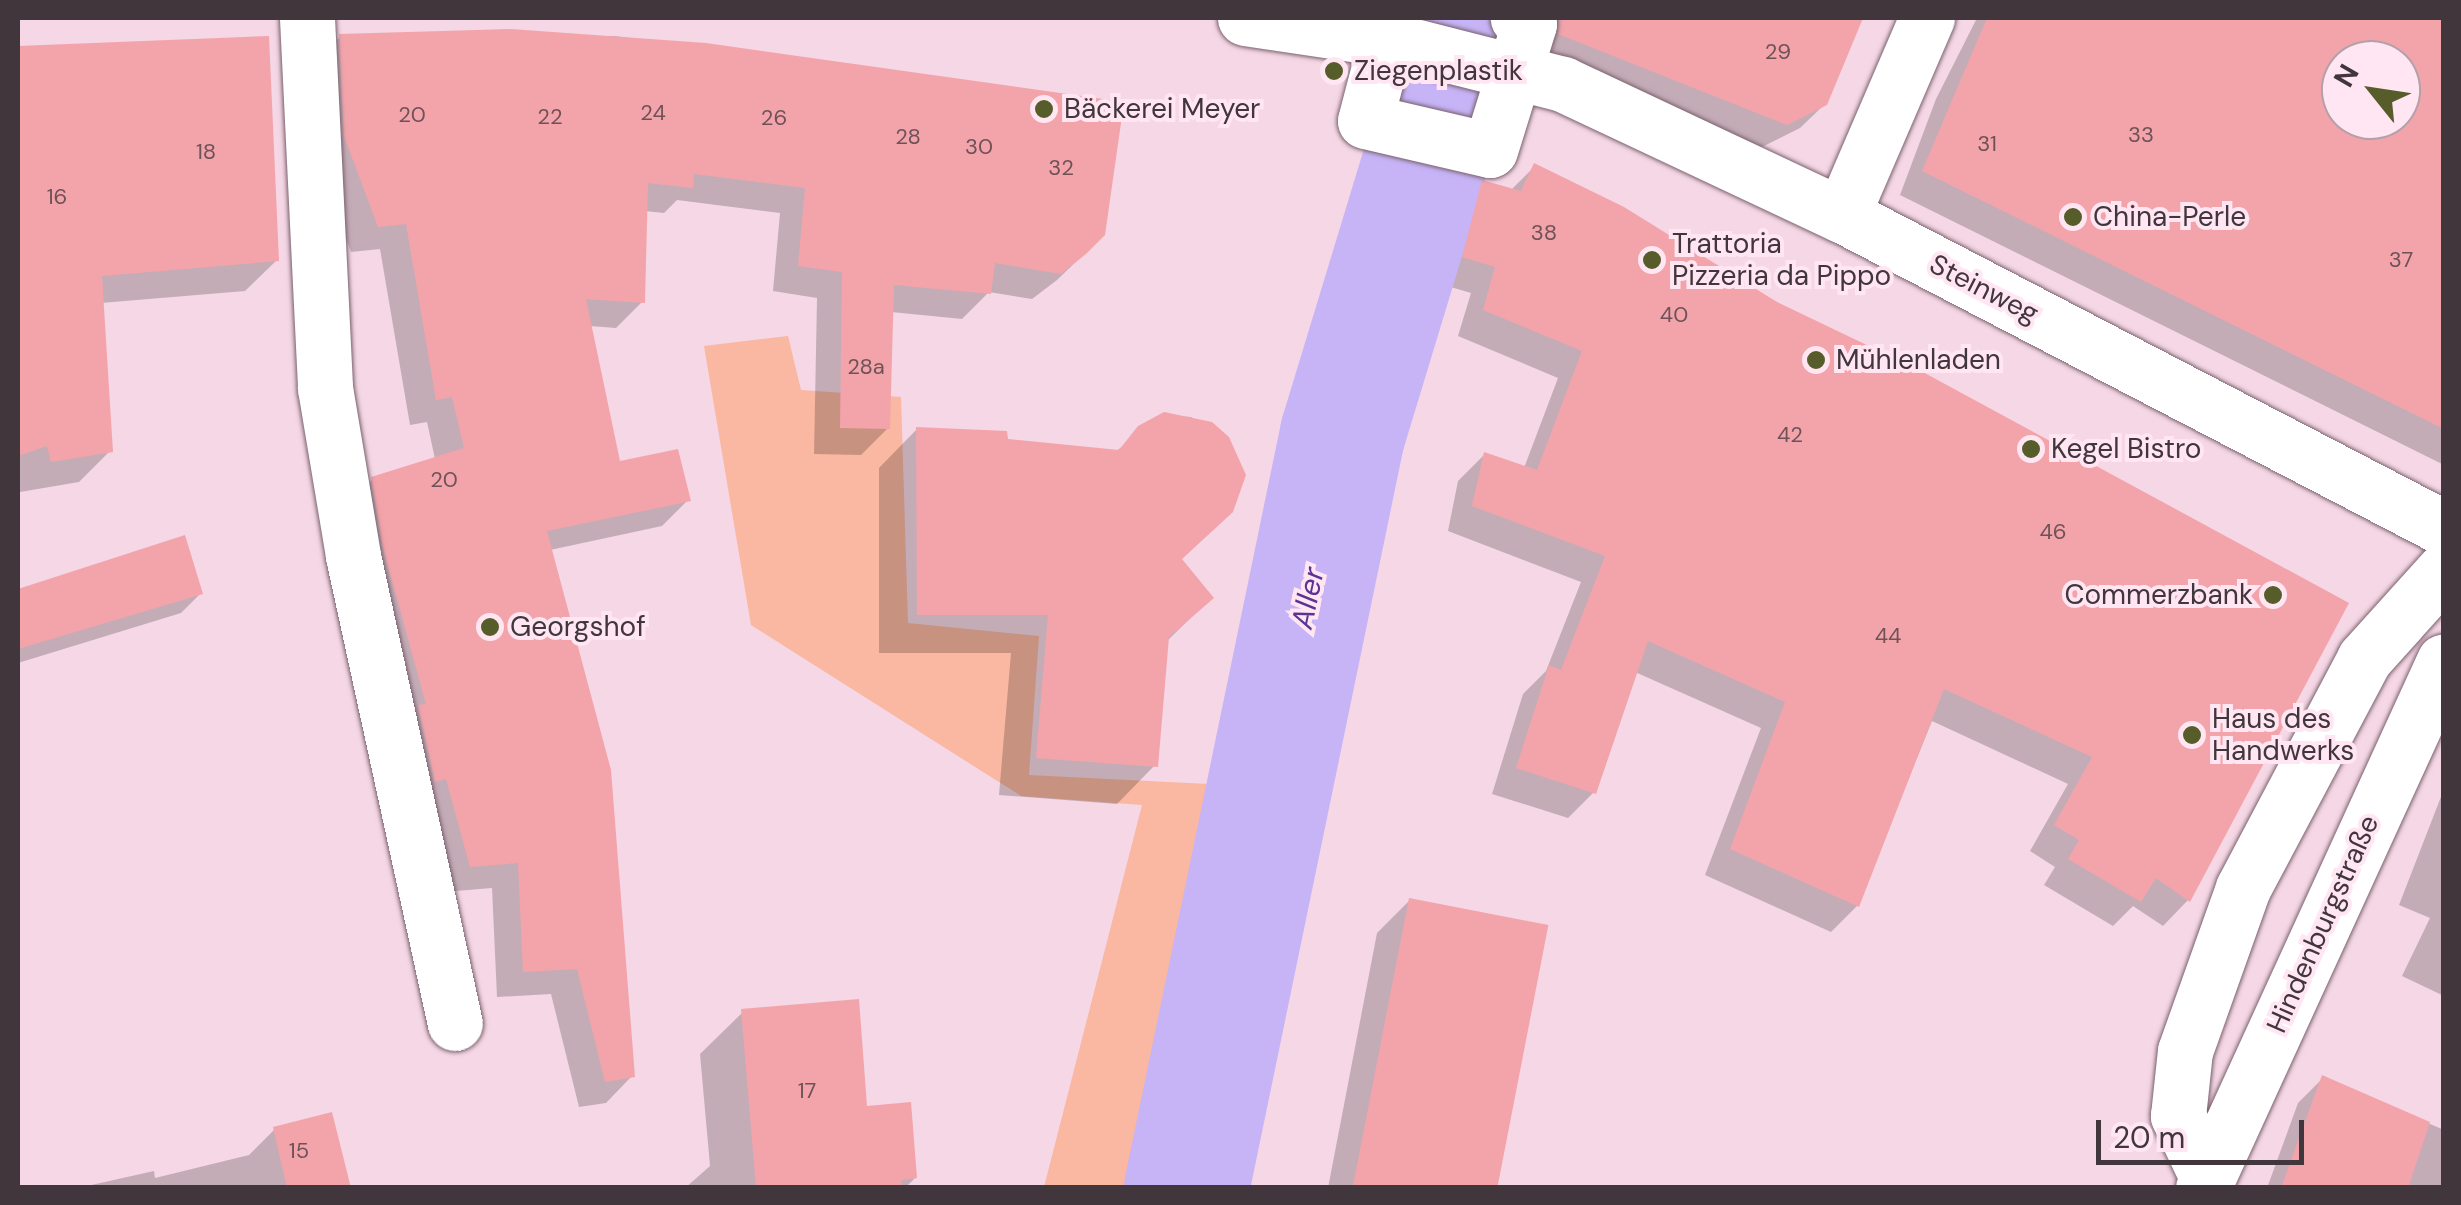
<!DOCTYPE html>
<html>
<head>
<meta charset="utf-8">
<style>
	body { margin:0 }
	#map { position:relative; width:2461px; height:1205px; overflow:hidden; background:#f5d7e5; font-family:"DM Sans",sans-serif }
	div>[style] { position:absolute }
	.green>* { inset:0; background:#fab7a1 }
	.shadow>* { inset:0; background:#0003 }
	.river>* { height:125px; margin:-62.5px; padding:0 62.5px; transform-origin:62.5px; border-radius:62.5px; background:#c6b4f7 }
	.building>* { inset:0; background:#f3a4ab; transform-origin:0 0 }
	.roads { filter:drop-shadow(0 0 2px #7a616d) drop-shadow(0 0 2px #7a616d) }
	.minor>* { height:55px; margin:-27.5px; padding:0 27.5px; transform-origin:27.5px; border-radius:27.5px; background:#fff }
	.dots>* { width:28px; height:28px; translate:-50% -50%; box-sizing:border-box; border:5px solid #ffe6f2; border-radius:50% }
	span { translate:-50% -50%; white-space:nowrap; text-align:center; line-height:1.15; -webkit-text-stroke:8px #ffe6f2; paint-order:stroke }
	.number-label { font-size:22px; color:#6e5257 }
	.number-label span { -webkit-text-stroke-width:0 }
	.poi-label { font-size:28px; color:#41363b }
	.left { translate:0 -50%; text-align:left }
	.right { translate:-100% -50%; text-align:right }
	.street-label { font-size:28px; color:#41363b }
	.water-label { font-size:30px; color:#583593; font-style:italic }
	.frame { position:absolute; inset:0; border:20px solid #41363b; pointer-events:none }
	.north { position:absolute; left:2321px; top:40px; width:100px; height:100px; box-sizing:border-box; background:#ffe6f2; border:2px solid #b3a0a9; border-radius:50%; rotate:300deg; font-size:28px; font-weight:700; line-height:40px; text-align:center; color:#41363b }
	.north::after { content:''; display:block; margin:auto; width:35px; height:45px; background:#565c2a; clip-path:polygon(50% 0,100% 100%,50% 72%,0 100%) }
	.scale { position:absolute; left:2096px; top:1120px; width:208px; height:45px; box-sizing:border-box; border:5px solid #41363b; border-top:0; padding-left:12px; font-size:30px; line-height:35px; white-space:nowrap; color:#41363b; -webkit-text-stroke:8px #ffe6f2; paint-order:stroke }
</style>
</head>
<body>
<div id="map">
	<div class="green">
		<div style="clip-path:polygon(788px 336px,801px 390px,901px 397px,908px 623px,1039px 636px,1029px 775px,1228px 785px,1133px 1187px,1044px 1187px,1142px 805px,1021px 796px,751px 625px,704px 346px)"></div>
	</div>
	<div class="shadow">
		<div style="clip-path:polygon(1539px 18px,1861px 18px,1825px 104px,1800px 128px,1762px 147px,1535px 58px)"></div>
		<div style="clip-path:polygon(evenodd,1977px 18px,2444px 18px,2444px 465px,1900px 195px,1936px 99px,1977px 18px,2341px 60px,2401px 60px,2401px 120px,2341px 120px,2341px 60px)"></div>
		<div style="clip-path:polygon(615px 36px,1121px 104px,1085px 253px,1057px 280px,1032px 299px,989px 292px,962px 319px,891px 312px,888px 428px,861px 455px,814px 454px,817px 298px,773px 291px,780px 213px,677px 200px,664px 213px,645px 211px,642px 302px,616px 328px,590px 326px,618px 464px,688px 500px,662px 526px,550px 550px,632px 1076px,606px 1103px,579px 1107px,551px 994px,497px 997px,492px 888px,444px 892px,346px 505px,373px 479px,435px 459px,427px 422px,410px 425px,380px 249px,351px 252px,319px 164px,314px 63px,340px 37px)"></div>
		<div style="clip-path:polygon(267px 39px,277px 260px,245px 291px,101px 303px,110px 451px,79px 482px,20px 492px,18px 49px)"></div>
		<div style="clip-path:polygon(1535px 166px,1776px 304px,1920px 374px,2188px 900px,2163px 926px,2133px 906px,2113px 926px,2044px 885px,2055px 867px,2030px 851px,2068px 784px,1932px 721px,1857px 906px,1831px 932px,1705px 875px,1761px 728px,1635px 672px,1594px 792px,1568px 818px,1492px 794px,1523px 694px,1546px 671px,1581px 582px,1448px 531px,1458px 481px,1484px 455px,1524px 468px,1558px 378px,1458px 336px,1471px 293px,1437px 283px,1456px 209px,1482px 183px,1510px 191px)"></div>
		<div style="clip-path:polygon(1164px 415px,1191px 417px,1227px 439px,1180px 561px,1211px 598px,1166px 642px,1155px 765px,1117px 804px,999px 795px,1011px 653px,879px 653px,879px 468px,917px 429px,1115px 452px)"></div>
		<div style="clip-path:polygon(184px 538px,201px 593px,181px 613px,18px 663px,18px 590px)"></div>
		<div style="clip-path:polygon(2444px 789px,2444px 996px,2402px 976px,2430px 918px,2399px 905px)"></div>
		<div style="clip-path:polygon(1410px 900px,1492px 1188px,1328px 1188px,1377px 933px)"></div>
		<div style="clip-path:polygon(743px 1012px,865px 1108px,915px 1178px,905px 1188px,685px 1188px,710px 1166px,700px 1054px)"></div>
		<div style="clip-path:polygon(2323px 1078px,2444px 1130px,2444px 1188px,2267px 1188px,2298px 1103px)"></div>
		<div style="clip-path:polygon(274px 1130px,349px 1188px,78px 1188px,154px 1171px,155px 1178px,249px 1155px)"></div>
	</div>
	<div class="river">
		<div style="left:1186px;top:1188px;width:770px;rotate:-78.31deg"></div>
		<div style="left:1342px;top:434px;width:435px;rotate:-73.1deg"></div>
	</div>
	<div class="building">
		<div style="clip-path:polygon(1559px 18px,1863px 18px,1827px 105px,1787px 125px,1558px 34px)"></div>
		<div style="clip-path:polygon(evenodd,1987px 18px,2444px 18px,2444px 429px,1922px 171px,1987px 18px,2341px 60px,2401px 60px,2401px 120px,2341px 120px,2341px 60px)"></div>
		<div style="clip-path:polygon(511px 29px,706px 43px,1124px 102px,1105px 235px,1086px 254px,1061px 274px,995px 263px,991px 294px,894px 285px,890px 429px,840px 428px,842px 272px,798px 266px,805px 188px,694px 174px,693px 188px,648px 183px,645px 303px,586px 299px,620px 461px,678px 449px,691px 501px,547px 531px,611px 770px,635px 1077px,605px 1082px,577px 969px,523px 972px,518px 863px,470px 867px,446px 779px,435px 782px,418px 705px,426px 704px,383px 548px,371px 477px,464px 448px,452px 397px,436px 400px,406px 224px,378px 227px,344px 136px,339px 34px)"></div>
		<div style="clip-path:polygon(269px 36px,279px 261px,102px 276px,113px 452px,51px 462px,47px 446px,18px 456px,18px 46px)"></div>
		<div style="clip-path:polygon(1534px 163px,1624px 207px,1777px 302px,1921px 371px,2349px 603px,2190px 902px,2156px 878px,2141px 902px,2068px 859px,2079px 840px,2054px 825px,2092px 757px,1944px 689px,1859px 907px,1730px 849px,1785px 702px,1648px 641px,1596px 794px,1516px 768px,1549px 665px,1561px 670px,1605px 556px,1472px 506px,1484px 452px,1537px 470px,1582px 351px,1483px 310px,1495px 267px,1462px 257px,1482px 180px,1521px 191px)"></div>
		<div style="clip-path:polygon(1164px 412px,1212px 422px,1229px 437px,1246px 475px,1233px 512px,1182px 559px,1214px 598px,1169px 637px,1158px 767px,1036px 758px,1048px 615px,917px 615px,916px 427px,1007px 431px,1008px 439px,1119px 450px,1138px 426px)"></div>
		<div style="clip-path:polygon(185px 535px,203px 594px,18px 649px,18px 589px)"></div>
		<div style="left:1409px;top:898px;width:142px;height:295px;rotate:11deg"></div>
		<div style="clip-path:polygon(859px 999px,867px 1106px,911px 1102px,917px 1178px,901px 1180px,902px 1188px,756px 1188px,741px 1009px)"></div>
		<div style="clip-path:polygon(2322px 1075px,2430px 1122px,2408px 1188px,2281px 1188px)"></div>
		<div style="clip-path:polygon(332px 1112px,351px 1188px,287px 1188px,273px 1127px)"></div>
	</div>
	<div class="roads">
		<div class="minor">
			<div style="left:307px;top:18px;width:370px;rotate:87.2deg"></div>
			<div style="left:325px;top:388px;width:170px;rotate:80.5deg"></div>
			<div style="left:353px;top:556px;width:478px;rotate:77.7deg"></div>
			<div style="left:1245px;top:18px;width:143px;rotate:8.5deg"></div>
			<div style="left:1386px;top:39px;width:183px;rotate:14.3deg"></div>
			<div style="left:1563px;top:84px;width:308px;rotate:25.2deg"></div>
			<div style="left:1842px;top:215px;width:679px;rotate:27.47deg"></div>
			<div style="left:1392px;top:18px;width:106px;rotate:104.7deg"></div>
			<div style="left:1365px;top:121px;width:128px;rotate:13.1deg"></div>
			<div style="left:1490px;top:150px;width:132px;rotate:-72.8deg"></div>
			<div style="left:1529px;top:24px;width:13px;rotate:-151deg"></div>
			<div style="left:1842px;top:215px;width:215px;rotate:-66.7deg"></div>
			<div style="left:2207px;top:1177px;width:68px;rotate:-115.4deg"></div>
			<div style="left:2178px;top:1116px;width:65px;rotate:-83.9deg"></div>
			<div style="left:2185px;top:1051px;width:173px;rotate:-70.4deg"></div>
			<div style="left:2243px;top:888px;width:259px;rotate:-62.1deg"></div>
			<div style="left:2364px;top:659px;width:120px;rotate:-48deg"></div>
			<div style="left:2203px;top:1188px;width:579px;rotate:-65.43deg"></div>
		</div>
	</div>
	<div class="dots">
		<div style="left:1334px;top:71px;background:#565c2a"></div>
		<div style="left:1044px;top:109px;background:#565c2a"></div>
		<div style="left:2073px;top:217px;background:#565c2a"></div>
		<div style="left:1652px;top:260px;background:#565c2a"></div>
		<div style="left:1816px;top:360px;background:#565c2a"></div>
		<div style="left:2031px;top:449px;background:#565c2a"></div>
		<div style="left:2273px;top:595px;background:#565c2a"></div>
		<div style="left:490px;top:627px;background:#565c2a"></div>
		<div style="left:2192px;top:735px;background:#565c2a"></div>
	</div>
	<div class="number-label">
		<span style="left:1778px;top:52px">29</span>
		<span style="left:653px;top:113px">24</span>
		<span style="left:412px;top:115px">20</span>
		<span style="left:550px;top:117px">22</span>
		<span style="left:774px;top:118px">26</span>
		<span style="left:2141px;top:135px">33</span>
		<span style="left:908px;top:137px">28</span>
		<span style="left:1987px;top:144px">31</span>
		<span style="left:979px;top:147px">30</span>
		<span style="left:206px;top:152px">18</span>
		<span style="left:1061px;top:168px">32</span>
		<span style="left:57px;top:197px">16</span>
		<span style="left:1544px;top:233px">38</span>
		<span style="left:2401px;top:260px">37</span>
		<span style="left:1674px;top:315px">40</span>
		<span style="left:866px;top:367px">28a</span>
		<span style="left:1790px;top:435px">42</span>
		<span style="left:444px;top:480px">20</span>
		<span style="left:2053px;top:532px">46</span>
		<span style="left:1888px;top:636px">44</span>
		<span style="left:807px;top:1091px">17</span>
		<span style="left:299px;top:1151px">15</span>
	</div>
	<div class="poi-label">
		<span class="left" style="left:1354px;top:71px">Ziegenplastik</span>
		<span class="left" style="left:1064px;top:109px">Bäckerei Meyer</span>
		<span class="left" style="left:2093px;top:217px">China-Perle</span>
		<span class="left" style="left:1672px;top:260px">Trattoria<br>Pizzeria da Pippo</span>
		<span class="left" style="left:1836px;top:360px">Mühlenladen</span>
		<span class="left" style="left:2051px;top:449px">Kegel Bistro</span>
		<span class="right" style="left:2253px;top:595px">Commerzbank</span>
		<span class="left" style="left:510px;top:627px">Georgshof</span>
		<span class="left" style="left:2212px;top:735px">Haus des<br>Handwerks</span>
	</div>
	<div class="street-label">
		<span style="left:1984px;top:289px;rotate:27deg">Steinweg</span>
		<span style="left:2323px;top:924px;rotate:-66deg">Hindenburgstraße</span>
	</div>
	<div class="water-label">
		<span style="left:1308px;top:598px;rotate:-78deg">Aller</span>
	</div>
	<div class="frame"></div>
	<div class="north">N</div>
	<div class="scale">20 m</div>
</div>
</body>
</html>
